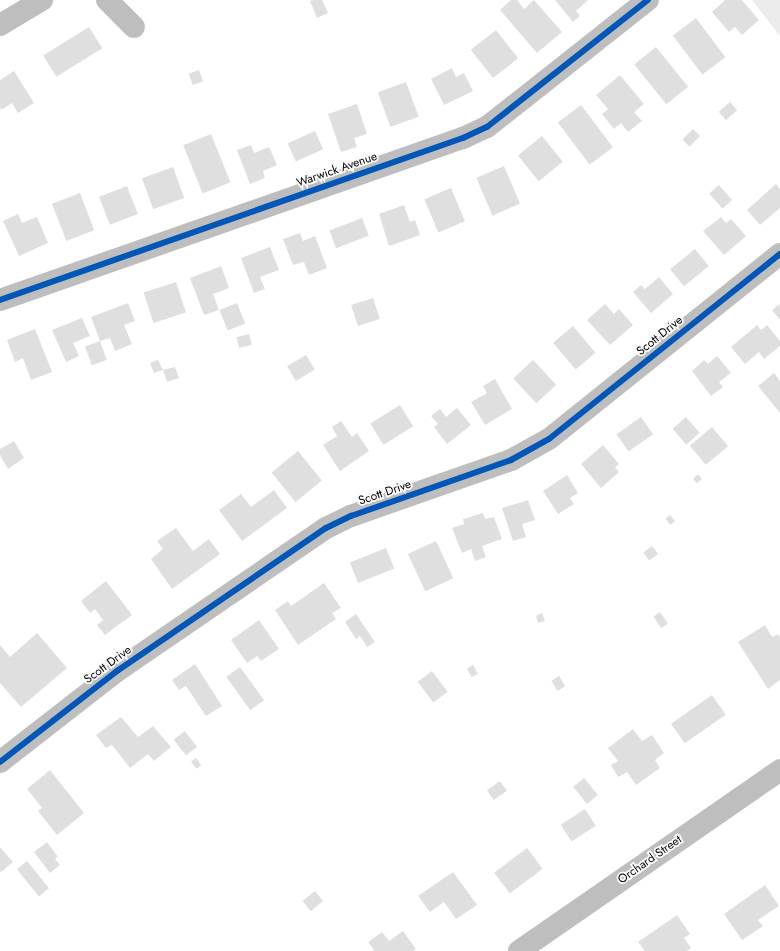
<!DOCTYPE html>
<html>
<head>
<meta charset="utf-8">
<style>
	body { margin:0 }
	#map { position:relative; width:780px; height:951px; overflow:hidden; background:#fff; font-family:Jost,sans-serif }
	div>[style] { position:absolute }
	.green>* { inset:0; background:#ebebeb }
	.building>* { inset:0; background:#dfdfdf; transform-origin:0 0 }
	.minor>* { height:22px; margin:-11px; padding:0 11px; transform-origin:11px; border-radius:11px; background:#bebebe }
	.cycleway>* { height:6px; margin:-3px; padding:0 3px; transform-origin:3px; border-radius:3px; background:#0057b8 }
	span { translate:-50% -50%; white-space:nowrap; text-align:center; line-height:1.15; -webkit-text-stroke:3.5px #fff; paint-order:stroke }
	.street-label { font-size:12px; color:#000 }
</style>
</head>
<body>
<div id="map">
	<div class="green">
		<div style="clip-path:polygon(752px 0,780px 0,780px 36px)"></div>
	</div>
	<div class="building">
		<div style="clip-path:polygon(313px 0,322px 0,328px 13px,317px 18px,310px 1px)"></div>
		<div style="clip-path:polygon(511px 0,517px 0,524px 9px,534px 0,562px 32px,537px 53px,500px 10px)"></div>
		<div style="clip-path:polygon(555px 0,588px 0,576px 11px,580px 16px,573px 22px)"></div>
		<div style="clip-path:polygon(725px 0,742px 0,759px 20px,742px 35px,735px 27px,729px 32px,712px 12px)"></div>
		<div style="left:696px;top:18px;width:49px;height:29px;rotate:53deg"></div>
		<div style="left:89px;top:27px;width:25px;height:54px;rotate:58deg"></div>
		<div style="left:496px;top:30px;width:36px;height:32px;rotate:52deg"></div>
		<div style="left:656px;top:47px;width:51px;height:28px;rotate:51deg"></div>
		<div style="clip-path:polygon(452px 68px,456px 77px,464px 73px,473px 91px,444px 105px,431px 79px)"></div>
		<div style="left:199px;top:70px;width:12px;height:11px;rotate:70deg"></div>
		<div style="clip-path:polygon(14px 71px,34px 103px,18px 113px,12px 103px,1px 110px,0 107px,0 80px)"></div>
		<div style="clip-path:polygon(620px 75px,644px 104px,634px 112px,642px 121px,628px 132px,621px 123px,614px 129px,602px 114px,608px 109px,596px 95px)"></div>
		<div style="left:406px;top:82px;width:37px;height:30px;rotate:70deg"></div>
		<div style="left:730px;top:102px;width:11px;height:15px;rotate:49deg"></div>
		<div style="clip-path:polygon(357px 104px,367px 134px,354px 138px,357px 147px,341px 152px,328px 114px)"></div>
		<div style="left:581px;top:105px;width:53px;height:29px;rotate:53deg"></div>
		<div style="left:693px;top:129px;width:10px;height:15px;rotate:45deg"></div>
		<div style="left:315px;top:131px;width:20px;height:30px;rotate:66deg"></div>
		<div style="left:211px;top:134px;width:52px;height:30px;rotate:68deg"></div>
		<div style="left:542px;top:136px;width:33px;height:31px;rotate:51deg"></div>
		<div style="clip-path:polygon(251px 145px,254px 153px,269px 147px,277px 165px,263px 171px,265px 178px,250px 184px,237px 150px)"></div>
		<div style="left:504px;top:166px;width:41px;height:30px;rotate:67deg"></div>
		<div style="left:173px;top:167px;width:33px;height:33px;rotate:70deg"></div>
		<div style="clip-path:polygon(776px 184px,780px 189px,780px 208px,760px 225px,747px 210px)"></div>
		<div style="left:719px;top:185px;width:20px;height:13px;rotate:49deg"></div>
		<div style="left:127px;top:186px;width:30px;height:30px;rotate:69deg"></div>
		<div style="left:451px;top:188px;width:36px;height:29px;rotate:67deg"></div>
		<div style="left:80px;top:193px;width:40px;height:30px;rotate:69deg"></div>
		<div style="clip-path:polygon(404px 205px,410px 222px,415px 220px,420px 235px,389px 246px,379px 214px)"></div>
		<div style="clip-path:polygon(18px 214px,22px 223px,37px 217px,48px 243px,19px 256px,3px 221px)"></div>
		<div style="clip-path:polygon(721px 217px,726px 223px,731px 219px,746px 236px,724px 255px,703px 231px)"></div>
		<div style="left:362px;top:218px;width:19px;height:35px;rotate:69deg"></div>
		<div style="clip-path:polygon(300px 233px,303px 241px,315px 236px,327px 268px,309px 275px,304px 262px,293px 265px,283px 239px)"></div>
		<div style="clip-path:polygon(270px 247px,279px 270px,260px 277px,265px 289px,254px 293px,241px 258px)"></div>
		<div style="left:695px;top:249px;width:22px;height:32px;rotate:51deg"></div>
		<div style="clip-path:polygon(221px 266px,229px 288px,213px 294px,219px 310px,204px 315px,190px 278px)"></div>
		<div style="clip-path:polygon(659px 277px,673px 294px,651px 313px,633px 292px,641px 285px,645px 289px)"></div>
		<div style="left:176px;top:282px;width:32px;height:34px;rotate:72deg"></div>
		<div style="left:373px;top:298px;width:22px;height:23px;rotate:72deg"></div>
		<div style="clip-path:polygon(128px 303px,135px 321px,124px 325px,132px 344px,115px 351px,110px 338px,100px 341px,91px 317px)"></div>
		<div style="left:237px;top:303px;width:22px;height:19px;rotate:68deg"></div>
		<div style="clip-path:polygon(605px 304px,614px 314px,619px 309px,633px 325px,610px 345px,587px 320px)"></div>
		<div style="clip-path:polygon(780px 304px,780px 320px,772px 310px)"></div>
		<div style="clip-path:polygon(82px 318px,90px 336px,73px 343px,79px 356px,66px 362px,52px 330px)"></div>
		<div style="clip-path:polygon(757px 325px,761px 330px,767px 325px,780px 341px,780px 346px,764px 359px,759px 352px,745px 364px,731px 347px)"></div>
		<div style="left:573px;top:326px;width:35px;height:26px;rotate:50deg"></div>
		<div style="clip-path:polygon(35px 329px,52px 372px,31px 380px,23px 358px,15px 362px,7px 340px)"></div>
		<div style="left:249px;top:334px;width:11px;height:13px;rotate:75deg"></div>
		<div style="left:100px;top:341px;width:20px;height:16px;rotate:70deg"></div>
		<div style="left:306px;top:355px;width:17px;height:22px;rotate:59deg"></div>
		<div style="clip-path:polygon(717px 356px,731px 373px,719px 382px,723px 387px,711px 396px,692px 371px,704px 360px,708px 364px)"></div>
		<div style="clip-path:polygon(158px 360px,163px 370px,175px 367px,179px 378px,167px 382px,163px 370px,154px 373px,150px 363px)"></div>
		<div style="left:533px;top:360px;width:34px;height:27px;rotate:47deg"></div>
		<div style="clip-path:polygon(774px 373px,780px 381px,780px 413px,758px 386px)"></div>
		<div style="clip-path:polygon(495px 379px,512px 409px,485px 425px,471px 402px,487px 393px,483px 386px)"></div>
		<div style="left:400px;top:405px;width:25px;height:35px;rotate:58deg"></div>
		<div style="clip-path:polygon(457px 408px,471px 425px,447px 444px,434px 427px,438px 424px,431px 416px,440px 409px,446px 417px)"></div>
		<div style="left:641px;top:417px;width:21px;height:30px;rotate:55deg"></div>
		<div style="left:686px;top:417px;width:21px;height:18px;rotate:49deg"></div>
		<div style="clip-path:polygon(341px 421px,352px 437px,357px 433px,369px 451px,340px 471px,323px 445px,337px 436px,332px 427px)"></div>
		<div style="left:712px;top:427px;width:25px;height:29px;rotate:50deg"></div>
		<div style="clip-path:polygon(14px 441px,24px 458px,8px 469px,0 455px,0 449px)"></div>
		<div style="clip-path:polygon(603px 445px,619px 464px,615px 467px,619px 472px,601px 488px,581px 464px)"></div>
		<div style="left:298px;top:451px;width:38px;height:34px;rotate:51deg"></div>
		<div style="clip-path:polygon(698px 474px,702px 479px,697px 483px,693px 479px)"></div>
		<div style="clip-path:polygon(567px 475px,578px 493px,570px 498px,574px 504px,558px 514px,543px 491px)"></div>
		<div style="clip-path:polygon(274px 490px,287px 508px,242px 541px,219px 510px,241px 494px,251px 507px)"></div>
		<div style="clip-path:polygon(528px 500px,535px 520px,522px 524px,526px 537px,513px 541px,502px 508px)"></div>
		<div style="clip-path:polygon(483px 513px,485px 519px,494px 517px,502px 539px,482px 546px,486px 557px,475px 561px,471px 549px,462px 553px,452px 528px,464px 524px,463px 519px)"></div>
		<div style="left:670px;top:515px;width:8px;height:6px;rotate:50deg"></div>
		<div style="clip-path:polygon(176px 528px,193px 551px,209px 539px,220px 554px,172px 589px,151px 559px,163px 549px,157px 541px)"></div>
		<div style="left:436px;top:541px;width:41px;height:31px;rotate:65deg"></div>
		<div style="left:652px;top:546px;width:10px;height:11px;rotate:53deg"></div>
		<div style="left:386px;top:548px;width:22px;height:39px;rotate:68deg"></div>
		<div style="clip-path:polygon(106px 581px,132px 615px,105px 635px,97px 625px,103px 620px,95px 609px,90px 613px,81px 601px)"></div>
		<div style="clip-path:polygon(324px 583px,341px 608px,332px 613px,336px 619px,298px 645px,275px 610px,288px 601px,291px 606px)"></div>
		<div style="left:660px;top:612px;width:14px;height:8px;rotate:56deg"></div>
		<div style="clip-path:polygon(542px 613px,545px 621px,538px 623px,536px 616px)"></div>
		<div style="clip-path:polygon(356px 614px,375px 642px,367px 647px,360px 636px,356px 639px,345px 622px)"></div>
		<div style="clip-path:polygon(259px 620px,279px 649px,261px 661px,257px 656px,247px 663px,231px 640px)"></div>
		<div style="clip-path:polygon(765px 625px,772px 637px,778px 634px,780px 637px,780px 680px,768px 689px,738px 642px)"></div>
		<div style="clip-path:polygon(37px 633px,67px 668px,21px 707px,0 683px,0 645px,10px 657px)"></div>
		<div style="clip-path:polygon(195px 664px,222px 706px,206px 716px,186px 686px,179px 690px,172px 680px)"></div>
		<div style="left:473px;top:665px;width:10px;height:7px;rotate:61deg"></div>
		<div style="left:240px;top:667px;width:41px;height:17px;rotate:54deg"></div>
		<div style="left:432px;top:671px;width:26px;height:18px;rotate:53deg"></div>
		<div style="left:559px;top:676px;width:12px;height:9px;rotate:59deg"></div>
		<div style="left:712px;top:695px;width:24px;height:50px;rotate:55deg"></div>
		<div style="clip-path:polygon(121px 717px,138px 737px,153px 726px,171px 747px,154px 761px,148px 754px,130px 768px,112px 745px,106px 748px,96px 735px)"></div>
		<div style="clip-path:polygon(633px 729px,642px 741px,652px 735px,664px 753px,655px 760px,660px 768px,636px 785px,627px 772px,618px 777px,611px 765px,618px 761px,608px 748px)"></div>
		<div style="left:185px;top:731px;width:20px;height:14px;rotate:53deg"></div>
		<div style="left:196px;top:758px;width:9px;height:6px;rotate:54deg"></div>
		<div style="clip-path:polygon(50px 770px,84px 813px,57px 835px,38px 811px,42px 808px,27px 789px)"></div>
		<div style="left:584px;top:778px;width:22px;height:14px;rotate:51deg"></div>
		<div style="left:500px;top:781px;width:12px;height:16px;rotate:55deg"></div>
		<div style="left:585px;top:809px;width:20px;height:29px;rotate:57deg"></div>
		<div style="clip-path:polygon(47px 842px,58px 857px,55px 859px,60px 865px,50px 873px,34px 852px)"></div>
		<div style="clip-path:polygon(0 847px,13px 862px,1px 872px,0 871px)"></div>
		<div style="left:527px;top:848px;width:26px;height:41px;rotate:53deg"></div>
		<div style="left:27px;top:861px;width:35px;height:13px;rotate:51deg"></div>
		<div style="clip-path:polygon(453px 872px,477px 905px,456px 919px,444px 902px,430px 912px,418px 896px)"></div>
		<div style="clip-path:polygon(765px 885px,779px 906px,758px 920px,763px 926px,742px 940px,724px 914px)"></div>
		<div style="left:315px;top:891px;width:13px;height:16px;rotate:51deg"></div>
		<div style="clip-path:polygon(677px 915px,690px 934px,684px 938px,691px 948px,687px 951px,645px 951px,638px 942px)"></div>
		<div style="clip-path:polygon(403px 931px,416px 949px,413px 951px,372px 951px,374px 950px,368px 942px,382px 932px,389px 941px)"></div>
	</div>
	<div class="minor">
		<div style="left:107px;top:0;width:38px;rotate:45deg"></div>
		<div style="left:0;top:25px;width:49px;rotate:-30.8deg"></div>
		<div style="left:0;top:300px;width:491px;rotate:-19.3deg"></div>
		<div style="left:463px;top:138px;width:26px;rotate:-25deg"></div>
		<div style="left:487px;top:127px;width:205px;rotate:-38.3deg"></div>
		<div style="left:0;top:762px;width:148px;rotate:-37.9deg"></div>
		<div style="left:117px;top:671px;width:253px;rotate:-34.4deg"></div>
		<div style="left:326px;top:528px;width:28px;rotate:-26deg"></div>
		<div style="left:351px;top:516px;width:170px;rotate:-19.3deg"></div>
		<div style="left:511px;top:460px;width:43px;rotate:-28.9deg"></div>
		<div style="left:549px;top:439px;width:296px;rotate:-38.7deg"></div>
		<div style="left:519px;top:951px;width:318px;rotate:-34.7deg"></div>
	</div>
	<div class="cycleway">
		<div style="left:0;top:300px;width:491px;rotate:-19.3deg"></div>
		<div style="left:463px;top:138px;width:26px;rotate:-25deg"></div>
		<div style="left:487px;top:127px;width:205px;rotate:-38.3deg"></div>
		<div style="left:0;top:762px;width:148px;rotate:-37.9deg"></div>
		<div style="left:117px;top:671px;width:253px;rotate:-34.4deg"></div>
		<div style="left:326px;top:528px;width:28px;rotate:-26deg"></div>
		<div style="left:351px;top:516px;width:170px;rotate:-19.3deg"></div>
		<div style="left:511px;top:460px;width:43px;rotate:-28.9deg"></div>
		<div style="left:549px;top:439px;width:296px;rotate:-38.7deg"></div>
	</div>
	<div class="street-label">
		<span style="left:337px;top:170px;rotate:-19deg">Warwick Avenue</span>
		<span style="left:660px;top:336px;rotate:-39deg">Scott Drive</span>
		<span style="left:385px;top:493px;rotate:-19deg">Scott Drive</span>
		<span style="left:108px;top:665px;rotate:-36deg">Scott Drive</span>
		<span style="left:650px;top:860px;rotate:-35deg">Orchard Street</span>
	</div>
</div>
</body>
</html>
